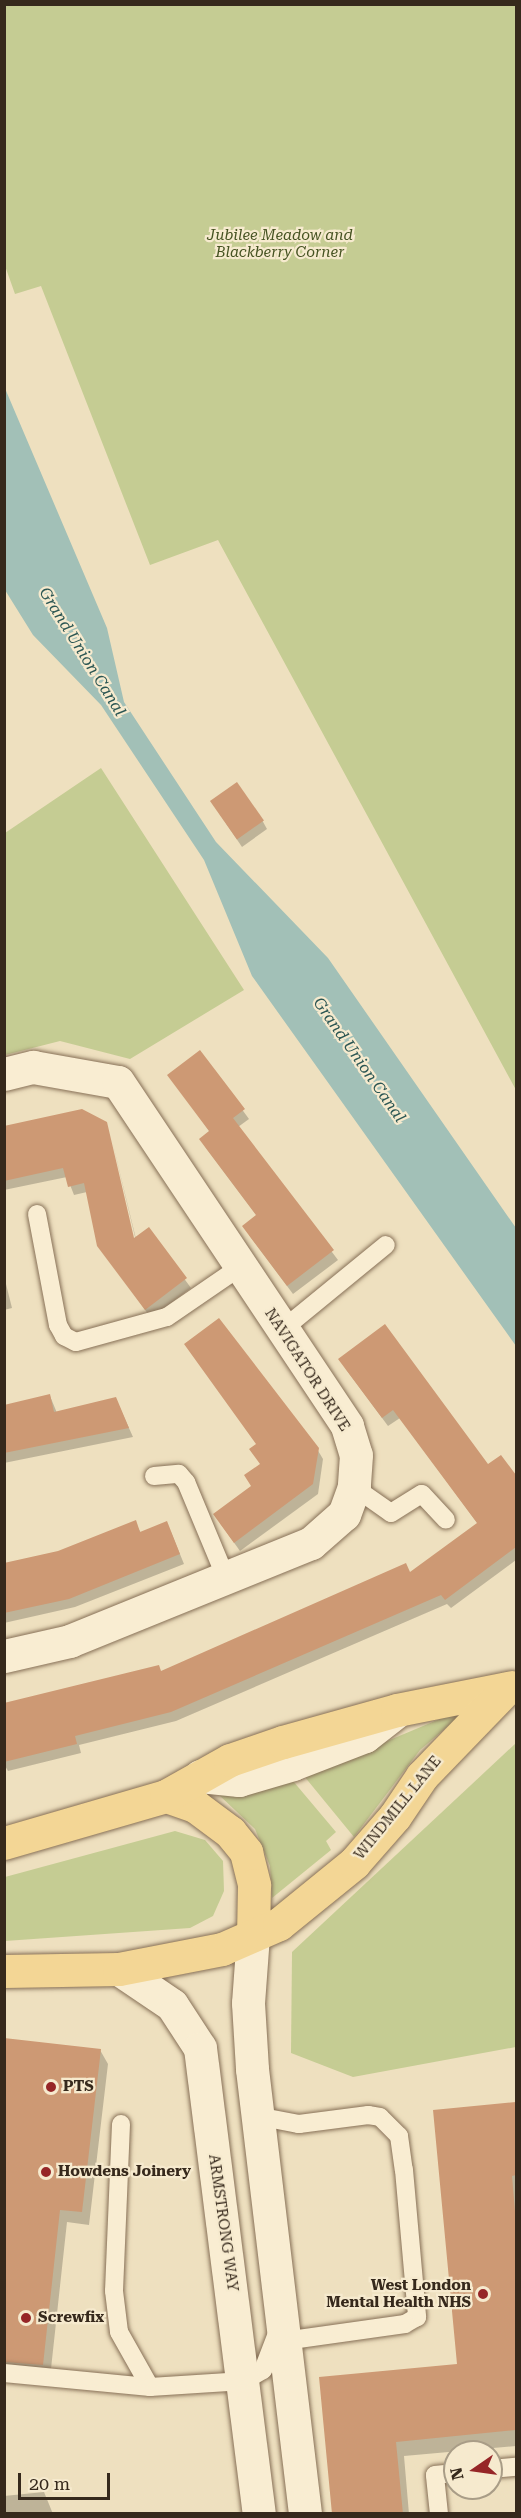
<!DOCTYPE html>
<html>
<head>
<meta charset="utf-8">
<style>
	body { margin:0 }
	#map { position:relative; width:521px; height:2518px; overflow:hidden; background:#eee0bf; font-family:"Roboto Serif",serif }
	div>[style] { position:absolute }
	.green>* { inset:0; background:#c5cc93 }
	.water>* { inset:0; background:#a2c0b7 }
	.shadow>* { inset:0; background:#0003 }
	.building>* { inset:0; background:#cd9974; transform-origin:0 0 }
	.roads { filter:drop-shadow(0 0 2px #877057) drop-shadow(0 0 2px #877057) }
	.lane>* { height:18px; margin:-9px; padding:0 9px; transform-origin:9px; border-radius:9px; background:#f9edd2 }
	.street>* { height:33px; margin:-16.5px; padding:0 16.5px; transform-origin:16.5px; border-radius:16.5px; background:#f9edd2 }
	.primary>* { height:33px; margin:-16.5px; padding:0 16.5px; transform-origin:16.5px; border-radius:16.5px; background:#f3d695 }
	.dots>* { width:16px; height:16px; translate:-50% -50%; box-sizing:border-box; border:3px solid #f6eace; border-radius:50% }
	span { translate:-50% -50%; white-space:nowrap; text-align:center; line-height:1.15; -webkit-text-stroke:4.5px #f6eace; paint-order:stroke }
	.park-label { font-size:15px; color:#465322; font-style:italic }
	.street-label { font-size:15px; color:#36291c }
	.poi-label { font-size:15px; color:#36291c; font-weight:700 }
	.left { translate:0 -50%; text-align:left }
	.right { translate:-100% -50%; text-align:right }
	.water-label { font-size:16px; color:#2b5653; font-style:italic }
	.frame { position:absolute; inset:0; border:6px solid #36291c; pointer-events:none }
	.north { position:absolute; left:443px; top:2440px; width:60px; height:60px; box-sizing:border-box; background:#f6eace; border:2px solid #a99d87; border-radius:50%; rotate:257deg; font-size:16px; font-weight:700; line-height:24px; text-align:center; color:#36291c }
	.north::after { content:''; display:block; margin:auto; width:21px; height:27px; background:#962627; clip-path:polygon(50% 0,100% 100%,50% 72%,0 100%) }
	.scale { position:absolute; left:18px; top:2473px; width:92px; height:27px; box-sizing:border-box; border:3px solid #36291c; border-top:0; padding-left:8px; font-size:18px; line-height:21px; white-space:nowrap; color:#36291c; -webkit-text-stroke:4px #f6eace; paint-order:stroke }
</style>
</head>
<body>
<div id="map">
	<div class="green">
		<div style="clip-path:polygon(4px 5px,516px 5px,516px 1090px,218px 540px,150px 565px,41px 286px,15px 294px,4px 263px)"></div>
		<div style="clip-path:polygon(101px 768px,244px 990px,130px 1059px,60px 1041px,5px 1055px,5px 833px)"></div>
		<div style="clip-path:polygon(454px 1713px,460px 1716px,420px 1750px,354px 1837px,304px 1776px)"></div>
		<div style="clip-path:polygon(516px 1743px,516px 2047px,353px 2077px,291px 2053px,292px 1952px)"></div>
		<div style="clip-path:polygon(288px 1775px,336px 1832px,326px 1841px,331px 1850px,272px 1898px,270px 1866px,255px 1829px,218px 1794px)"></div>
		<div style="clip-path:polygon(175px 1831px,205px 1840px,223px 1861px,224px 1891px,213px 1916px,190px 1928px,5px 1941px,5px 1877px)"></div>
	</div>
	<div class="water">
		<div style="clip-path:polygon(4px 386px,107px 628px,124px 702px,216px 842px,328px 958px,516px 1228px,516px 1346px,252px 976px,204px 860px,101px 705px,33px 635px,5px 590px)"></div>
	</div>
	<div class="shadow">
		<div style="clip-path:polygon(217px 810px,262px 820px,267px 829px,242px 847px)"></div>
		<div style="clip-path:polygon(200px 1052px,249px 1119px,238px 1127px,338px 1260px,293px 1294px,249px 1235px,257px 1216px,206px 1148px,201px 1140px,210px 1132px,169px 1075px)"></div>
		<div style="clip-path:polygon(106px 1123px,134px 1246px,137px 1245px,110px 1132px,136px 1239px,148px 1229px,191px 1288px,151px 1318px,104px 1253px,87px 1192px,74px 1195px,67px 1177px,4px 1190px,4px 1128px)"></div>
		<div style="clip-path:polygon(4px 1276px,12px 1308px,4px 1310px)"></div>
		<div style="clip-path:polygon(345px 1368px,488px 1466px,501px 1457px,516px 1478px,516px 1560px,451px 1608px,447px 1604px,176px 1721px,79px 1745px,81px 1753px,8px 1771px,4px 1764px,4px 1705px,161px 1673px,411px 1574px,478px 1524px,400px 1418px,388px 1426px)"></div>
		<div style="clip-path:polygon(50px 1396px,57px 1413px,116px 1399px,133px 1437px,4px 1463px,4px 1407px)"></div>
		<div style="clip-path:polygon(317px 1449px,323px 1459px,318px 1494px,240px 1551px,220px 1523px)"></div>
		<div style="clip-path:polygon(135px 1522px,141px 1533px,171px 1532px,184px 1564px,75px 1607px,4px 1623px,4px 1565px,59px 1552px)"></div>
		<div style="clip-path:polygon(4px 2039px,100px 2050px,108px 2064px,89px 2225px,67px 2222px,50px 2378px,4px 2374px)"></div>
		<div style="clip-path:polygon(516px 2103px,516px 2446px,404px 2456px,409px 2514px,334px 2514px,459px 2365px,434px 2111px)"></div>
		<div style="clip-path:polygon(44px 2492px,53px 2514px,4px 2514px,4px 2496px)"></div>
	</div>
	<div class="building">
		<div style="left:237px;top:782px;width:47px;height:33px;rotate:55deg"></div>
		<div style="clip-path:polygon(200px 1050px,245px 1109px,233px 1118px,334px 1250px,287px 1286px,242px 1226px,256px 1215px,199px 1139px,209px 1131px,167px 1075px)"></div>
		<div style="clip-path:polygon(82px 1109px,107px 1122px,134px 1238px,149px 1227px,187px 1278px,145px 1310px,97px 1246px,84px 1183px,68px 1187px,63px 1168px,4px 1181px,4px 1126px)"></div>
		<div style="clip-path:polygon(219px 1318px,319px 1448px,313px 1484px,234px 1543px,213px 1514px,251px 1486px,244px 1475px,260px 1464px,249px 1449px,256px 1444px,184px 1344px)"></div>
		<div style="clip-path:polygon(385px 1324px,488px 1464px,501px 1455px,516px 1475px,516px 1547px,445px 1600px,441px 1595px,171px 1712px,75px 1736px,77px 1744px,4px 1762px,4px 1703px,159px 1665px,161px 1671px,406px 1563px,410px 1572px,477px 1523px,393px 1410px,382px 1418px,338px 1359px)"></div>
		<div style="clip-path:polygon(50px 1394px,54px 1412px,116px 1397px,129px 1428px,4px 1453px,4px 1405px)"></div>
		<div style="clip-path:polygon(136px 1520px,140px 1532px,167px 1521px,180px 1554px,69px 1599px,4px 1613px,4px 1563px,58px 1551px)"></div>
		<div style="clip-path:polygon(4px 2038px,101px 2049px,82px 2212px,60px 2210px,43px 2365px,4px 2362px)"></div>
		<div style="clip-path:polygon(516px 2102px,516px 2175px,512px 2176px,516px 2223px,516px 2430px,396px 2442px,403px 2514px,332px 2514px,319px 2377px,457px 2364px,433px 2110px)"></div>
	</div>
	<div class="roads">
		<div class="lane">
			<div style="left:37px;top:1214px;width:113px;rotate:79.3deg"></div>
			<div style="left:58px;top:1325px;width:13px;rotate:61deg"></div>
			<div style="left:64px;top:1336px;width:13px;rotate:27deg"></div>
			<div style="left:76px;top:1342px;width:94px;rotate:-15.4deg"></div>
			<div style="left:167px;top:1317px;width:88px;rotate:-34.4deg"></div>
			<div style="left:282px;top:1330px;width:134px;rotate:-39.3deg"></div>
			<div style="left:154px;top:1476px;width:25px;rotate:-5deg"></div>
			<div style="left:179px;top:1474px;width:11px;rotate:49deg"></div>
			<div style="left:186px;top:1482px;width:104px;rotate:67.4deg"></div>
			<div style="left:354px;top:1487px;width:45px;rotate:35.1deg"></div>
			<div style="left:391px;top:1513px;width:36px;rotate:-32deg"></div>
			<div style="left:422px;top:1494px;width:35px;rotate:47deg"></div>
			<div style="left:257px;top:2116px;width:43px;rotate:10.8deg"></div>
			<div style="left:299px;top:2124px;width:70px;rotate:-7.4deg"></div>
			<div style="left:368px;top:2115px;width:12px;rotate:9deg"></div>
			<div style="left:380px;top:2117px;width:27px;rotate:45deg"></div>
			<div style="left:399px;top:2136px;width:34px;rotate:82deg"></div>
			<div style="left:404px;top:2170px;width:148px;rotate:84.9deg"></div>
			<div style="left:417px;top:2317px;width:14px;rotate:150deg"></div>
			<div style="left:405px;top:2324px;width:122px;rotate:172deg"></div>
			<div style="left:121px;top:2124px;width:167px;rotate:92.4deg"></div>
			<div style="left:114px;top:2291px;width:41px;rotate:83deg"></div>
			<div style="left:119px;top:2332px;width:63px;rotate:60.6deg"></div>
			<div style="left:4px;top:2373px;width:147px;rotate:5.5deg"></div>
			<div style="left:150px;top:2387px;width:94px;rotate:-3.7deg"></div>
			<div style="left:244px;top:2381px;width:22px;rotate:-30deg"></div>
			<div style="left:263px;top:2370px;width:42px;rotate:-69deg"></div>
			<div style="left:491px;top:2469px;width:25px;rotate:-5deg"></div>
			<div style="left:439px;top:2514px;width:39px;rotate:-96deg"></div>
			<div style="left:435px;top:2475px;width:20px;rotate:-6deg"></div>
		</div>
		<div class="street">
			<div style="left:4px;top:1074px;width:30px;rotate:-14deg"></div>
			<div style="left:33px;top:1067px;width:86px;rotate:10deg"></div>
			<div style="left:118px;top:1082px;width:413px;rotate:56.3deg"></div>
			<div style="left:347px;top:1426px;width:30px;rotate:73deg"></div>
			<div style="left:356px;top:1455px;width:32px;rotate:94deg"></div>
			<div style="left:354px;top:1487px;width:29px;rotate:110deg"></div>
			<div style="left:344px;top:1514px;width:44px;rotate:138.7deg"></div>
			<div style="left:311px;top:1543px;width:260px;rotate:157.9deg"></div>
			<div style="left:70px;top:1641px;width:68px;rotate:167.2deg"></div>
			<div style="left:200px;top:1776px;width:39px;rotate:6deg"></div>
			<div style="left:239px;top:1780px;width:56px;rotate:-16.5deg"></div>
			<div style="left:293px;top:1764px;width:77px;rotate:-21.3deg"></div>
			<div style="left:365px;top:1736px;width:39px;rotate:-38deg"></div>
			<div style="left:253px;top:1935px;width:68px;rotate:94.2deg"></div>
			<div style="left:248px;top:2003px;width:66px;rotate:86.5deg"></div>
			<div style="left:252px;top:2069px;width:448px;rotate:83.2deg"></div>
			<div style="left:119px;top:1969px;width:64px;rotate:34.2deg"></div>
			<div style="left:172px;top:2005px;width:51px;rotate:56.9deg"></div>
			<div style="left:200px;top:2048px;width:470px;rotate:82.8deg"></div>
		</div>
		<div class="primary">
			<div style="left:166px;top:1796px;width:31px;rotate:19deg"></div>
			<div style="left:195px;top:1806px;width:44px;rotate:36.6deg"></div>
			<div style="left:230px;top:1832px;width:26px;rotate:51deg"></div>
			<div style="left:246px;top:1852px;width:34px;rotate:76deg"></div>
			<div style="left:254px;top:1885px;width:50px;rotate:91.1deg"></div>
			<div style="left:4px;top:1843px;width:169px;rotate:-16.2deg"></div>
			<div style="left:166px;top:1796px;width:73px;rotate:-29.4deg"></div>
			<div style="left:230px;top:1760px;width:56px;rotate:-18.8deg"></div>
			<div style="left:283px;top:1742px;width:118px;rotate:-15.7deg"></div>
			<div style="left:397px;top:1710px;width:117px;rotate:-11.3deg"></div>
			<div style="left:4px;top:1971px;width:115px;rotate:-1deg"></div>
			<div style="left:119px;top:1969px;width:105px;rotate:-11deg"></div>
			<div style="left:222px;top:1949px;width:62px;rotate:-23.7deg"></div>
			<div style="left:279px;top:1924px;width:97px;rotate:-39.1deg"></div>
			<div style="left:354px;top:1863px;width:62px;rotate:-48.9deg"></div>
			<div style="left:395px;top:1816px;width:48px;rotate:-56deg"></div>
			<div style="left:422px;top:1776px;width:121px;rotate:-46deg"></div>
		</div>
	</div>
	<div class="dots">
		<div style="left:51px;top:2087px;background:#962627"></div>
		<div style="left:46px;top:2172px;background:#962627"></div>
		<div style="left:483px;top:2294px;background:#962627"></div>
		<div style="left:26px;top:2318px;background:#962627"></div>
	</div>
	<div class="park-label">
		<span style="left:280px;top:244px">Jubilee Meadow and<br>Blackberry Corner</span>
	</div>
	<div class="street-label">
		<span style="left:307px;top:1370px;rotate:57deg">NAVIGATOR DRIVE</span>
		<span style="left:398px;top:1808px;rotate:-51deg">WINDMILL LANE</span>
		<span style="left:223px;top:2223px;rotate:82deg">ARMSTRONG WAY</span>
	</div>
	<div class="poi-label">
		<span class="left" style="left:63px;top:2087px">PTS</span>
		<span class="left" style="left:58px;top:2172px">Howdens Joinery</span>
		<span class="right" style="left:471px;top:2294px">West London<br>Mental Health NHS</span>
		<span class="left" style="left:38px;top:2318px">Screwfix</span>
	</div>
	<div class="water-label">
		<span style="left:82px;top:652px;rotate:58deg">Grand Union Canal</span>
		<span style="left:359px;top:1060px;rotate:55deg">Grand Union Canal</span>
	</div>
	<div class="frame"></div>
	<div class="north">N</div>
	<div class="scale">20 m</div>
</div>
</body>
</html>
